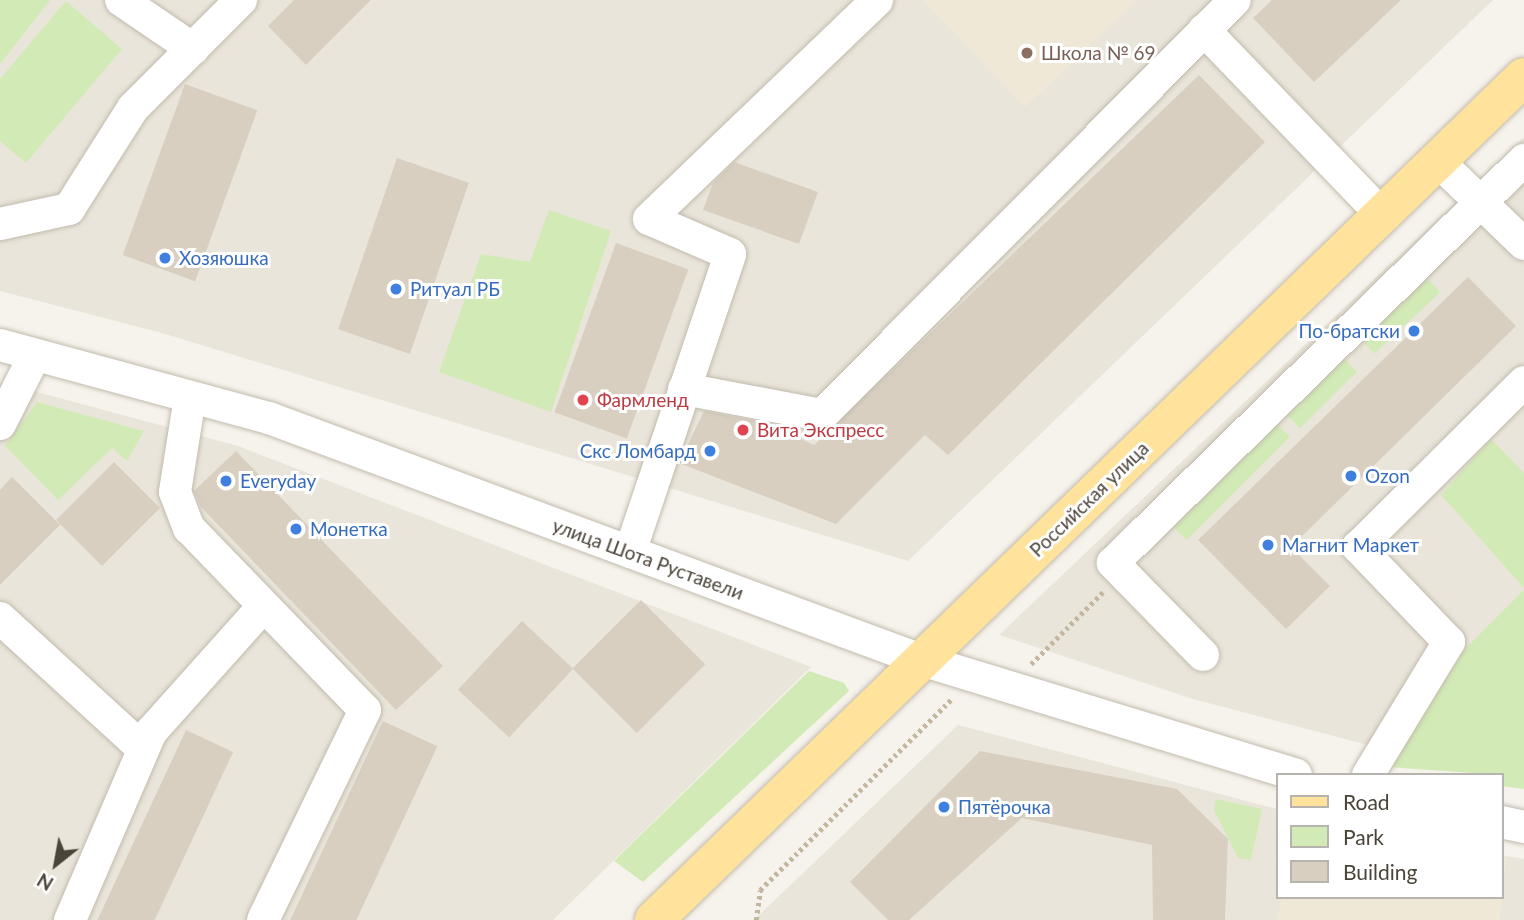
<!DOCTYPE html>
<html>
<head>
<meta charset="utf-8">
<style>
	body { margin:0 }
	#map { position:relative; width:1524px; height:920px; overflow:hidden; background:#f6f3ec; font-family:Lato,sans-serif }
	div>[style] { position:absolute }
	.residential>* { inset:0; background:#eae5da }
	.education>* { inset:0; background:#efe8d6 }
	.green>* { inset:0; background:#d2eab5; transform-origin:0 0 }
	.building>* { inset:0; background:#d8cfc1; transform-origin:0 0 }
	.path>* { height:4.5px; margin-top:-2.25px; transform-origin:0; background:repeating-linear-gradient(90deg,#c4b79f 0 3.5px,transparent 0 7px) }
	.roads { filter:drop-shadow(0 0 2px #c2bbae) drop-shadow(0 0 2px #c2bbae) }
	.minor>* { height:32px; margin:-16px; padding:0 16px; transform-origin:16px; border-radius:16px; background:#fff }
	.major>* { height:38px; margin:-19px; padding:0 19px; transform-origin:19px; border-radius:19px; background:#ffe39c }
	.dots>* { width:19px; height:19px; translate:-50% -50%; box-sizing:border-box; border:4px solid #fff; border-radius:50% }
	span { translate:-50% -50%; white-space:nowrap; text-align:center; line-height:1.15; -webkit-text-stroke:6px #fff; paint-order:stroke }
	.education-label { font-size:19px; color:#785e54 }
	.left { translate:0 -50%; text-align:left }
	.shop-label { font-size:19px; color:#366cbe }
	.right { translate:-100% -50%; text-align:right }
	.health-label { font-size:19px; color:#be3a42 }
	.street-label { font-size:19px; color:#4b4439 }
	.legend { position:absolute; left:1276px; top:773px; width:228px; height:126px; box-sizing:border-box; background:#fff; border:2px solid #b7b4b0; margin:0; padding:9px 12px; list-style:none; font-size:21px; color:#4b4439 }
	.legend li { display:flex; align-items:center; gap:14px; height:35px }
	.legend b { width:35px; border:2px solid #b7b4b0 }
	.north { position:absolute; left:21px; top:829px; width:70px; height:70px; -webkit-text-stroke:5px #fff; paint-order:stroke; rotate:211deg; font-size:19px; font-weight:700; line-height:28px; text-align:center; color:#4b4439 }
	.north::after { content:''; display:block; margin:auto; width:24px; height:32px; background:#4b4439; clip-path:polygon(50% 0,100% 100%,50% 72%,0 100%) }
</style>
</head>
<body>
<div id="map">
	<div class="residential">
		<div style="clip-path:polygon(0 0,1493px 0,908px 561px,162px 333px,0 291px)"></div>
		<div style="clip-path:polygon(1524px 137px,1524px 773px,1364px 744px,1193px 699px,999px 635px)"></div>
		<div style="clip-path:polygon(0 382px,238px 446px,811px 667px,553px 920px,0 920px)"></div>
		<div style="clip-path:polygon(958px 725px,1277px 809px,1277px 897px,1283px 897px,1277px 920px,754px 920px)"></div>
		<div style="clip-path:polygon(1506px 856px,1524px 859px,1524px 920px,1499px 920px)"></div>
	</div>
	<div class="education">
		<div style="clip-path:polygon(923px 0,1137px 0,1025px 107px)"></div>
		<div style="clip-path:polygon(1501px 855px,1506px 856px,1499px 920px,1277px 920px,1283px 897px,1501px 897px)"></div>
	</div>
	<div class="green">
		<div style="clip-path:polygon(0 0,50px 0,0 64px)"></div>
		<div style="clip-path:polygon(66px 1px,122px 49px,26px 163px,0 141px,0 79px)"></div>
		<div style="clip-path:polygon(549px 210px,611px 231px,551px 412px,439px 372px,481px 254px,530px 262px)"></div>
		<div style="left:1428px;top:279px;width:18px;height:90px;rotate:47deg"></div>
		<div style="left:1344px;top:359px;width:18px;height:80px;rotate:45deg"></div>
		<div style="clip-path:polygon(37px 402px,144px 431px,127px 461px,112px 448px,58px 500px,5px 446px)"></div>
		<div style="left:1277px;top:424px;width:18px;height:146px;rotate:45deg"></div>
		<div style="clip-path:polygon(1491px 439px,1524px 473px,1524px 588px,1441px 495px)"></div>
		<div style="clip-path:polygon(1524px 590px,1524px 789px,1501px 786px,1501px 775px,1388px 767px,1465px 649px)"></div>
		<div style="clip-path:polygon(809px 671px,844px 683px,849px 691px,643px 882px,614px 861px)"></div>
		<div style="clip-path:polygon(1216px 799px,1262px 809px,1251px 860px,1238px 858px,1214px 810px)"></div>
	</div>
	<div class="building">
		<div style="clip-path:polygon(294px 0,371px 0,306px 65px,268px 26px)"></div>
		<div style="clip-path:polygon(1272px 0,1401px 0,1314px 82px,1253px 18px)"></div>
		<div style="clip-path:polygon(1199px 75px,1265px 142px,948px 455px,925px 435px,836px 524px,679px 463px,704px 411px,767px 423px,814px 445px)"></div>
		<div style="left:185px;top:84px;width:77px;height:182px;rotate:20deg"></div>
		<div style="left:397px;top:158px;width:76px;height:181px;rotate:19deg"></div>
		<div style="clip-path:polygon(734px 162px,818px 192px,799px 244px,703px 210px,713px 183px)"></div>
		<div style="left:616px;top:243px;width:77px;height:180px;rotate:20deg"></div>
		<div style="clip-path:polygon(1468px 277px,1516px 326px,1291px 547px,1330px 586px,1286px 629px,1198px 540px)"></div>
		<div style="clip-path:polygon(236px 451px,443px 666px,396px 710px,201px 507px,194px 491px)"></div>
		<div style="left:114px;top:462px;width:65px;height:82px;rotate:45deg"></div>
		<div style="clip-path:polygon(12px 477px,60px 525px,0 585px,0 490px)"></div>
		<div style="left:641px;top:600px;width:91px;height:97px;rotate:45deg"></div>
		<div style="left:522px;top:621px;width:70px;height:94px;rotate:43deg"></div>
		<div style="left:383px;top:721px;width:60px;height:221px;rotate:25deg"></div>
		<div style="left:186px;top:730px;width:52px;height:211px;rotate:25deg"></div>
		<div style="clip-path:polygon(980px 751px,1177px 789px,1228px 839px,1225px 920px,1153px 920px,1152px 845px,1022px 818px,909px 920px,888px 920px,850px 882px)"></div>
	</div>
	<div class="path">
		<div style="left:1031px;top:664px;width:103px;rotate:-45deg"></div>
		<div style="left:756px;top:920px;width:30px;rotate:-82deg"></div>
		<div style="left:760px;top:890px;width:271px;rotate:-44.9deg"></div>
	</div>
	<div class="roads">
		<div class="minor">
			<div style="left:121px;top:0;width:87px;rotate:34.2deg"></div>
			<div style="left:1204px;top:30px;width:258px;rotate:46.1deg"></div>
			<div style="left:1439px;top:162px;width:118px;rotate:44deg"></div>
			<div style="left:0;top:224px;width:71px;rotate:-12.3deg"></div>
			<div style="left:69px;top:209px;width:120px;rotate:-57.6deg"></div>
			<div style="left:133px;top:108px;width:153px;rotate:-45deg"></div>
			<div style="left:0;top:345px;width:279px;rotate:15.2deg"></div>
			<div style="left:269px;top:418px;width:695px;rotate:20.36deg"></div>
			<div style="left:921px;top:660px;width:392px;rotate:17deg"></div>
			<div style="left:684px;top:389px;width:140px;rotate:10.7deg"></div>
			<div style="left:822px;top:415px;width:585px;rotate:-45.14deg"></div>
			<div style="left:190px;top:397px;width:96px;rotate:99deg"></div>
			<div style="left:175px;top:492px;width:39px;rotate:69deg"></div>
			<div style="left:189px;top:528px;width:253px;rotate:46deg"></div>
			<div style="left:365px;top:710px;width:233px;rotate:115.9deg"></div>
			<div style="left:0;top:424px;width:77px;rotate:-63.1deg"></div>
			<div style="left:630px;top:552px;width:314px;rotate:-71.4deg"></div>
			<div style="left:730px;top:254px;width:88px;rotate:-156.6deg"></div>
			<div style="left:649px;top:219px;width:316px;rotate:-43.8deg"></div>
			<div style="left:0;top:618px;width:194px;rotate:42.5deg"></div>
			<div style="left:1203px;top:655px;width:129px;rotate:-134.4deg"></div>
			<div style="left:1113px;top:563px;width:576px;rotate:-44.44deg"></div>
			<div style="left:1368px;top:775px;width:156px;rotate:-58.7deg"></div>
			<div style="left:1449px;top:642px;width:132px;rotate:-133.8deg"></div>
			<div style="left:1358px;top:547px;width:234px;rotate:-44.8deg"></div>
			<div style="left:1501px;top:822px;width:24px;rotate:12deg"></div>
			<div style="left:70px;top:920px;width:205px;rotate:-66.7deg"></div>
			<div style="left:151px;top:732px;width:165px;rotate:-48.2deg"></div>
		</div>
		<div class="major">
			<div style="left:654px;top:920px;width:1211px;rotate:-44.1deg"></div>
		</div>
	</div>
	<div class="dots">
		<div style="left:1027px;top:53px;background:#8d6e63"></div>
		<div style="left:165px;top:258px;background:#3f7fe0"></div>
		<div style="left:396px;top:289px;background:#3f7fe0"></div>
		<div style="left:1414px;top:331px;background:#3f7fe0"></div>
		<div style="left:583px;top:400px;background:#e0444e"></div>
		<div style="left:743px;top:430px;background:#e0444e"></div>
		<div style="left:710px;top:451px;background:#3f7fe0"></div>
		<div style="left:1351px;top:476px;background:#3f7fe0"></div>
		<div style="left:226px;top:481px;background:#3f7fe0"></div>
		<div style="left:296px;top:529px;background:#3f7fe0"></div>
		<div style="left:1268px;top:545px;background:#3f7fe0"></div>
		<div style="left:944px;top:807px;background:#3f7fe0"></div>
	</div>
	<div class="education-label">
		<span class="left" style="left:1041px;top:53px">Школа № 69</span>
	</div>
	<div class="shop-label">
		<span class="left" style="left:179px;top:258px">Хозяюшка</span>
		<span class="left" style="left:410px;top:289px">Ритуал РБ</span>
		<span class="right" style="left:1400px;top:331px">По-братски</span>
		<span class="right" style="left:696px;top:451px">Скс Ломбард</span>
		<span class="left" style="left:1365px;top:476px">Ozon</span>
		<span class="left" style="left:240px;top:481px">Everyday</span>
		<span class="left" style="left:310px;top:529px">Монетка</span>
		<span class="left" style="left:1282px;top:545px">Магнит Маркет</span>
		<span class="left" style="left:958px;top:807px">Пятёрочка</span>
	</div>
	<div class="health-label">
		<span class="left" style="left:597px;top:400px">Фармленд</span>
		<span class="left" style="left:757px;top:430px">Вита Экспресс</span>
	</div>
	<div class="street-label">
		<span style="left:1089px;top:499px;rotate:-44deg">Российская улица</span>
		<span style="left:648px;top:559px;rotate:20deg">улица Шота Руставели</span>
	</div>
	<ul class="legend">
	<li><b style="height:9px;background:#ffe39c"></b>Road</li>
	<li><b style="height:19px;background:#d2eab5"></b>Park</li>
	<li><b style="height:19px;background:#d8cfc1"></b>Building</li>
	</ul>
	<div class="north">N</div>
</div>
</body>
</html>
